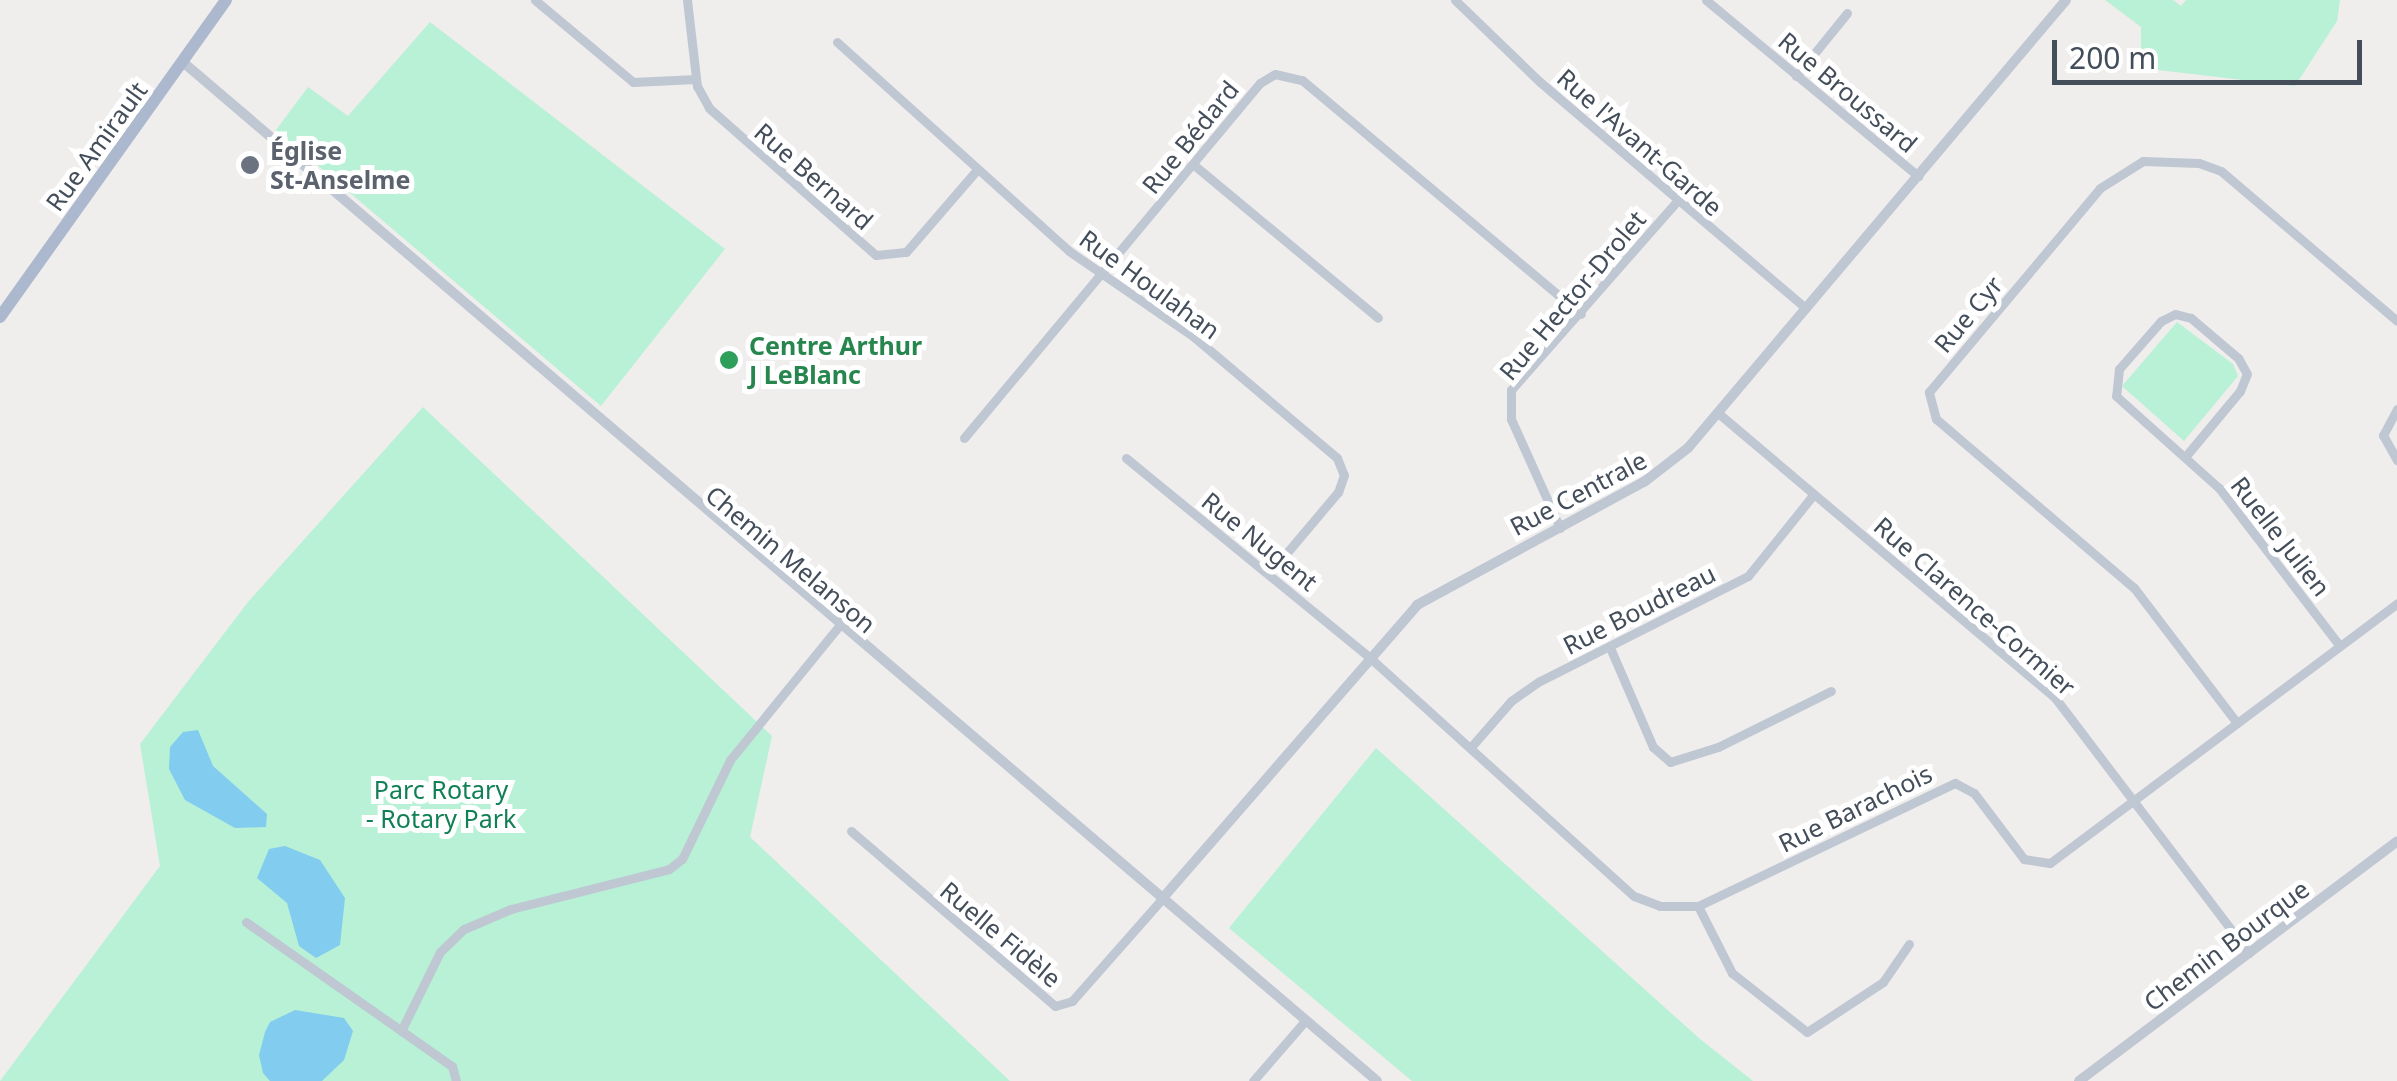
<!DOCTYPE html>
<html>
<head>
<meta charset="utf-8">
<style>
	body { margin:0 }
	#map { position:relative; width:2397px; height:1081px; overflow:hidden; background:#f0eded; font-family:"Noto Sans",sans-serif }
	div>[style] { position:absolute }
	.green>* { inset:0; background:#b8f1d5 }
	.water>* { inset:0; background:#82ccf0 }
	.minor>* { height:9px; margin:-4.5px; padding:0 4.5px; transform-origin:4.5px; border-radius:4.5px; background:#bfc7d3 }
	.tertiary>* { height:10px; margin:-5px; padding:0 5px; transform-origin:5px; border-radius:5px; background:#bfc7d3 }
	.primary>* { height:12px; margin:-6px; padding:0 6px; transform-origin:6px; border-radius:6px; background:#abb8ce }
	.dots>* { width:28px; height:28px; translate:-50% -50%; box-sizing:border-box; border:5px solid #fff; border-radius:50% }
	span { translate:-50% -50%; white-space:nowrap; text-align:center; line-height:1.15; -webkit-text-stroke:10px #fff; paint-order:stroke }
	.street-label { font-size:25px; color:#444e5b }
	.worship-label { font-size:25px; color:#5b616d; font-weight:700 }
	.left { translate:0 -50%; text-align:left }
	.leisure-label { font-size:25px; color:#27864d; font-weight:700 }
	.park-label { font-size:25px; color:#118057 }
	.scale { position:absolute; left:2052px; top:40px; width:310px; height:45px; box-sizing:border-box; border:5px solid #444e5b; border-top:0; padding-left:12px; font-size:30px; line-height:35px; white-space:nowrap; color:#444e5b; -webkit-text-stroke:8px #fff; paint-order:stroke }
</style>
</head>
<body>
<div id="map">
	<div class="green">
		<div style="clip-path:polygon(2105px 0,2173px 0,2181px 6px,2186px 0,2340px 0,2337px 21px,2295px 86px,2141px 68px,2141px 27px)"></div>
		<div style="clip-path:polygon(430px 22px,725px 249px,601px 406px,276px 130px,308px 87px,348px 116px)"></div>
		<div style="clip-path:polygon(2177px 322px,2233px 364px,2238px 376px,2184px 441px,2122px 386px)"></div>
		<div style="clip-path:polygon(423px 407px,772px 736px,750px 837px,1010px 1081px,0 1081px,160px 866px,140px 744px,248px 602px)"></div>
		<div style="clip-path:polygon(1376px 748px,1700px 1039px,1753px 1081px,1412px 1081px,1229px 928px)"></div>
	</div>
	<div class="water">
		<div style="clip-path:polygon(198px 730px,213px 766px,267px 814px,266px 827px,235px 828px,185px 800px,169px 769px,170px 747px,183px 732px)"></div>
		<div style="clip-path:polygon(285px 846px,320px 860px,345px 898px,340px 945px,316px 958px,299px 946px,287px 903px,257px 878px,269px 849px)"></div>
		<div style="clip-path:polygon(295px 1010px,344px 1018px,353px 1031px,344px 1060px,322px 1081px,270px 1081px,263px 1073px,259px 1055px,265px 1032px,270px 1022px)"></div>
	</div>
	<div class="minor">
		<div style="left:535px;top:0;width:128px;rotate:39.9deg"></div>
		<div style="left:633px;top:82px;width:63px;rotate:-2.7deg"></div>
		<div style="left:687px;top:0;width:87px;rotate:83.4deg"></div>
		<div style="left:697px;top:86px;width:25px;rotate:61deg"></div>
		<div style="left:709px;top:108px;width:222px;rotate:41.4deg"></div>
		<div style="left:876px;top:255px;width:30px;rotate:-6deg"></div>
		<div style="left:906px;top:252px;width:106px;rotate:-49.2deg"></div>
		<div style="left:1455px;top:0;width:118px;rotate:44deg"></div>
		<div style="left:1540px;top:82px;width:349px;rotate:40.4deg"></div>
		<div style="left:1706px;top:0;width:276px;rotate:39.7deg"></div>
		<div style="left:837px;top:42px;width:312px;rotate:42deg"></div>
		<div style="left:1069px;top:251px;width:152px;rotate:34.5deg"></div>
		<div style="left:1194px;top:337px;width:187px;rotate:40.2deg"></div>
		<div style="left:1337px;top:458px;width:18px;rotate:68deg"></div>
		<div style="left:1344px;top:475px;width:18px;rotate:109deg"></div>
		<div style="left:1338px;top:492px;width:107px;rotate:130.1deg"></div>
		<div style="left:1796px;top:76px;width:81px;rotate:-51deg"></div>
		<div style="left:1194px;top:165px;width:239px;rotate:39.7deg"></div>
		<div style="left:2397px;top:409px;width:30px;rotate:118deg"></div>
		<div style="left:2383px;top:435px;width:29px;rotate:61deg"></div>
		<div style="left:1718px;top:413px;width:443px;rotate:40.2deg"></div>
		<div style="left:2056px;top:699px;width:319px;rotate:52.8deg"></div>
		<div style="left:964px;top:438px;width:462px;rotate:-50.2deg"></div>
		<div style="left:1260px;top:83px;width:17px;rotate:-31deg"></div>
		<div style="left:1275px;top:74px;width:28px;rotate:13deg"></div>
		<div style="left:1302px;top:80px;width:364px;rotate:40deg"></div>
		<div style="left:2185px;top:457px;width:86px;rotate:-50.2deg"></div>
		<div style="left:2240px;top:391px;width:18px;rotate:-68deg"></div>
		<div style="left:2247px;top:374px;width:18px;rotate:-119deg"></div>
		<div style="left:2238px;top:358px;width:62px;rotate:-139.6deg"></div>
		<div style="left:2191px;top:318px;width:16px;rotate:-166deg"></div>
		<div style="left:2175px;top:314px;width:16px;rotate:153deg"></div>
		<div style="left:2161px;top:321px;width:64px;rotate:131.2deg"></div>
		<div style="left:2119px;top:369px;width:27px;rotate:96deg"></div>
		<div style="left:2116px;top:396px;width:138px;rotate:41.8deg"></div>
		<div style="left:2219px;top:488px;width:199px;rotate:52.6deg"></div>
		<div style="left:1126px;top:458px;width:313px;rotate:39.3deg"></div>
		<div style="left:1368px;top:656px;width:358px;rotate:42.1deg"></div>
		<div style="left:1634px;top:896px;width:28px;rotate:21deg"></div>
		<div style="left:1660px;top:906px;width:38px"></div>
		<div style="left:1698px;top:906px;width:285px;rotate:-25.6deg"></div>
		<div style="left:1955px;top:783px;width:21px;rotate:28deg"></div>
		<div style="left:1974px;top:793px;width:83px;rotate:52.9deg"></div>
		<div style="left:2024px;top:859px;width:26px;rotate:9deg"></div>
		<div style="left:2050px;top:863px;width:434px;rotate:-36.8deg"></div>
		<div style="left:1560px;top:528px;width:120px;rotate:-114.2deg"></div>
		<div style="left:1511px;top:419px;width:29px;rotate:-90deg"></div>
		<div style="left:1511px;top:390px;width:252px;rotate:-48.7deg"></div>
		<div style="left:1611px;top:650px;width:106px;rotate:66.6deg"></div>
		<div style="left:1653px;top:747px;width:23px;rotate:41deg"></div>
		<div style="left:1670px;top:762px;width:50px;rotate:-17.4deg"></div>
		<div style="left:1718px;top:747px;width:126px;rotate:-26.4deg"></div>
		<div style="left:2237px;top:723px;width:170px;rotate:-127.3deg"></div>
		<div style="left:2134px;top:588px;width:260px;rotate:-139.5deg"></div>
		<div style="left:1936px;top:419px;width:28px;rotate:-105deg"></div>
		<div style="left:1929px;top:392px;width:266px;rotate:-50deg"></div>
		<div style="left:2100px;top:188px;width:51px;rotate:-32.1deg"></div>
		<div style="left:2143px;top:161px;width:56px;rotate:2deg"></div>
		<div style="left:2199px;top:163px;width:23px;rotate:20deg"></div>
		<div style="left:2221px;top:171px;width:231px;rotate:40.4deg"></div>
		<div style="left:1471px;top:747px;width:61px;rotate:-49deg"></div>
		<div style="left:1511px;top:701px;width:35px;rotate:-35deg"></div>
		<div style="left:1540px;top:681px;width:233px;rotate:-26.8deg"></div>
		<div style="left:1748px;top:576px;width:105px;rotate:-51.2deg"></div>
		<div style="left:851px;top:831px;width:269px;rotate:40.6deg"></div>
		<div style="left:1055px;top:1006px;width:18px;rotate:-16deg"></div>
		<div style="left:1072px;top:1001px;width:135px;rotate:-48.6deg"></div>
		<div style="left:1698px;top:906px;width:75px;rotate:63.1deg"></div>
		<div style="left:1732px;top:973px;width:95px;rotate:38.2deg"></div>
		<div style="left:1807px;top:1032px;width:91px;rotate:-33.3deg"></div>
		<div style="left:1883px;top:982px;width:46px;rotate:-55.6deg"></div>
		<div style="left:246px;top:922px;width:251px;rotate:35deg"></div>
		<div style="left:452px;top:1066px;width:16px;rotate:75deg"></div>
		<div style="left:401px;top:1031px;width:88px;rotate:-63.7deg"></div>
		<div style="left:440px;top:952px;width:33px;rotate:-44deg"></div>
		<div style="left:464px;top:929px;width:51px;rotate:-23.1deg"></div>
		<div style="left:511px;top:909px;width:163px;rotate:-14.2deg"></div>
		<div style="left:669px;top:869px;width:16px;rotate:-38deg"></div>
		<div style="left:682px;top:859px;width:110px;rotate:-64.1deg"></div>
		<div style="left:730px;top:760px;width:173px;rotate:-50.9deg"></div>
		<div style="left:1253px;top:1081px;width:79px;rotate:-49.1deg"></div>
	</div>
	<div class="tertiary">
		<div style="left:184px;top:63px;width:1568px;rotate:40.47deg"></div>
		<div style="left:1161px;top:900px;width:391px;rotate:-49deg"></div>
		<div style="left:1417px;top:605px;width:258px;rotate:-28.5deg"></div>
		<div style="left:1644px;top:482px;width:56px;rotate:-37.7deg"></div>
		<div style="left:1688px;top:448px;width:586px;rotate:-49.84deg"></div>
		<div style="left:2079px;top:1081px;width:398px;rotate:-37deg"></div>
	</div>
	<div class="primary">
		<div style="left:0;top:317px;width:389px;rotate:-54.5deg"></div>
	</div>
	<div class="dots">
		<div style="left:250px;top:165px;background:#6b7280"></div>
		<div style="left:729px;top:360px;background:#2e9e5b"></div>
	</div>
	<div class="street-label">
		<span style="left:1848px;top:92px;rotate:40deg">Rue Broussard</span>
		<span style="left:1190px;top:137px;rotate:-51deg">Rue Bédard</span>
		<span style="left:1640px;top:142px;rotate:41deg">Rue l'Avant-Garde</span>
		<span style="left:96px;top:146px;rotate:-54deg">Rue Amirault</span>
		<span style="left:814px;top:176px;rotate:41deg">Rue Bernard</span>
		<span style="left:1150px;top:284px;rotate:36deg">Rue Houlahan</span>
		<span style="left:1572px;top:295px;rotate:-50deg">Rue Hector-Drolet</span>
		<span style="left:1968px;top:314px;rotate:-50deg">Rue Cyr</span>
		<span style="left:1578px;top:493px;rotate:-28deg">Rue Centrale</span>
		<span style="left:2281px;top:536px;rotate:52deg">Ruelle Julien</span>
		<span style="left:1260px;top:541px;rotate:39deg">Rue Nugent</span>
		<span style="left:791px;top:559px;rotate:40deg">Chemin Melanson</span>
		<span style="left:1975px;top:606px;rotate:41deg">Rue Clarence-Cormier</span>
		<span style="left:1639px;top:609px;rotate:-27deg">Rue Boudreau</span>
		<span style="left:1855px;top:808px;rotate:-26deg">Rue Barachois</span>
		<span style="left:1001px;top:934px;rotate:40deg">Ruelle Fidèle</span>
		<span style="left:2226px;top:945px;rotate:-37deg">Chemin Bourque</span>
	</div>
	<div class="worship-label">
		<span class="left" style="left:270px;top:165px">Église<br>St-Anselme</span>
	</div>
	<div class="leisure-label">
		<span class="left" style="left:749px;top:360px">Centre Arthur<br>J LeBlanc</span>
	</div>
	<div class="park-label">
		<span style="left:441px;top:804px">Parc Rotary<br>- Rotary Park</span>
	</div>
	<div class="scale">200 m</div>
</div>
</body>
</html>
